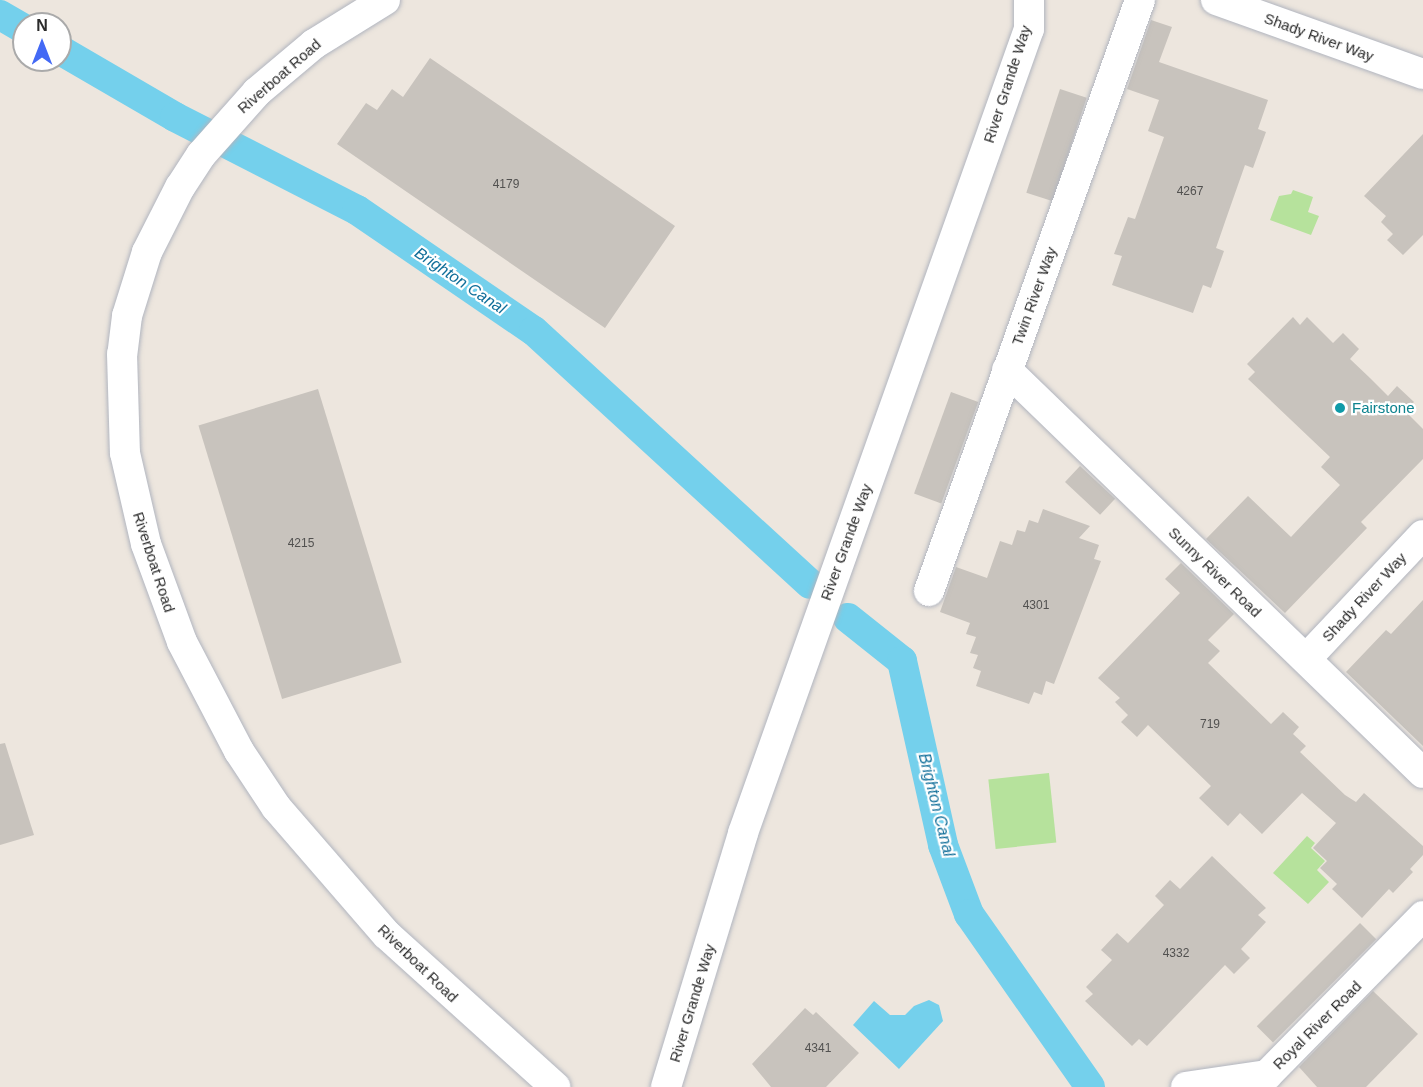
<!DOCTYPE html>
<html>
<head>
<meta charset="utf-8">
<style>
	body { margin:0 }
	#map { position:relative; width:1423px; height:1087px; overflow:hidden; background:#ede6de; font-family:Arial,sans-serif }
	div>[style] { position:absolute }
	.green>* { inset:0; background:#b6e29c; transform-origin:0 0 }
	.water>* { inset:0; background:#74d0ec }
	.canal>* { height:30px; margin:-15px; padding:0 15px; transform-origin:15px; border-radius:15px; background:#74d0ec }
	.building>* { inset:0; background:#c8c3bd; transform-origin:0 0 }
	.roads { filter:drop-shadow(0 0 2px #b1b5bf) drop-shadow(0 0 2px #b1b5bf) }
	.minor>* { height:30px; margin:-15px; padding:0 15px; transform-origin:15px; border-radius:15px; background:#fff }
	.dots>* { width:16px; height:16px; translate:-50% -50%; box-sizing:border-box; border:3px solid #fff; border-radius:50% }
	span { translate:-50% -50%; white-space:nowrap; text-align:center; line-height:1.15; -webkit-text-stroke:4.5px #fff; paint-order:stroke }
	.number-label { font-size:12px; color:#525150 }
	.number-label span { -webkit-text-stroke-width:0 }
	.street-label { font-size:15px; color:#2b2b2b }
	.culture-label { font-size:15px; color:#0d838f }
	.left { translate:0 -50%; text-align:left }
	.water-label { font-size:16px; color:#116f9a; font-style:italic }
	.north { position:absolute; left:12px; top:12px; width:60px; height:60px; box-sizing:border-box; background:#fff; border:2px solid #aaa; border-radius:50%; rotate:0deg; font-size:16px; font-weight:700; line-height:24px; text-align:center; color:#2b2b2b }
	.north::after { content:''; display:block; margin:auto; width:21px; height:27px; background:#4369f5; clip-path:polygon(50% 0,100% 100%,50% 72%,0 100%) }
</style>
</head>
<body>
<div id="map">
	<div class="green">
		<div style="clip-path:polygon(1293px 190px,1313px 197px,1308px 212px,1319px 216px,1311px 235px,1270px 220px,1279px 196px,1291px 194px)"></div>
		<div style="left:1049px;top:773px;width:70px;height:61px;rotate:84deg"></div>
		<div style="clip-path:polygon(1307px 836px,1315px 843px,1311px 848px,1325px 861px,1317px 870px,1329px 882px,1308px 904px,1273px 873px)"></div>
	</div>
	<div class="water">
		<div style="clip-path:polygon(929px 1000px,939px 1005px,943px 1021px,899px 1069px,853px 1025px,874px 1001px,890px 1015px,905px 1015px,914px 1006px)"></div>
	</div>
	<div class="canal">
		<div style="left:0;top:15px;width:28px;rotate:30deg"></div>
		<div style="left:60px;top:50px;width:133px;rotate:30.2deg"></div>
		<div style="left:175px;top:117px;width:204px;rotate:27.1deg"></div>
		<div style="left:357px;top:210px;width:214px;rotate:34.4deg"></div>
		<div style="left:534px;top:331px;width:374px;rotate:42.5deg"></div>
		<div style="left:848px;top:618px;width:69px;rotate:38.5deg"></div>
		<div style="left:902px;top:661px;width:189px;rotate:77.4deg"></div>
		<div style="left:943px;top:845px;width:74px;rotate:69.4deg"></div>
		<div style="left:969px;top:914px;width:211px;rotate:55deg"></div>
	</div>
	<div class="building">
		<div style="clip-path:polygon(1151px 20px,1172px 27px,1159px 62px,1268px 100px,1258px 129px,1266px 132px,1253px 168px,1245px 165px,1226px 219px,1216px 248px,1224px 251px,1211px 288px,1203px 285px,1193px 313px,1112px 285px,1122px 256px,1114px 254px,1128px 217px,1135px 219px,1164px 137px,1148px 131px,1159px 100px,1127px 89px)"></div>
		<div style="clip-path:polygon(430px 58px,675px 226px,605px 328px,337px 144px,366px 103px,377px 110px,392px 89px,403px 97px)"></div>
		<div style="left:1060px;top:89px;width:28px;height:109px;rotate:18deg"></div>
		<div style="clip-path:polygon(1423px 134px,1423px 235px,1403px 255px,1387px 240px,1393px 234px,1381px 222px,1386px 216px,1364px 196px)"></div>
		<div style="clip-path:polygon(1293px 317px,1300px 325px,1307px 317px,1333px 343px,1343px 333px,1359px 349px,1350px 359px,1370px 378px,1388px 396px,1397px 386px,1414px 402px,1405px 411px,1423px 429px,1423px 459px,1361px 522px,1367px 528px,1285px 613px,1206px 539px,1248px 496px,1291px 537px,1340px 485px,1321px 467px,1330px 457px,1248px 379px,1255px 372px,1247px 364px)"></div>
		<div style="left:318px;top:389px;width:286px;height:125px;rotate:73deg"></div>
		<div style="left:951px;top:392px;width:29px;height:108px;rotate:20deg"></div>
		<div style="left:1080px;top:466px;width:48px;height:22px;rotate:43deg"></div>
		<div style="clip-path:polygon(1043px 509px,1090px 526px,1079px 538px,1099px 545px,1094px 559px,1101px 561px,1054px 684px,1046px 681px,1042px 695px,1034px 692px,1029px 704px,976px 686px,981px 671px,973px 668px,978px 655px,970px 653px,976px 637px,966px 634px,970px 623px,940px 612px,956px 567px,987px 578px,1000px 541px,1012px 545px,1017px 530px,1025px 532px,1029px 520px,1038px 523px)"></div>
		<div style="clip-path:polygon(1181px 563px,1234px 614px,1208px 640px,1220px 651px,1208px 663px,1271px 724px,1283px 712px,1299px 727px,1293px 734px,1306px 746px,1300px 752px,1345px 795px,1356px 802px,1364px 793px,1423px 846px,1423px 855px,1410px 869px,1413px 872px,1393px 893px,1389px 889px,1362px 918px,1332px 889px,1337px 884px,1320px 868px,1327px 861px,1313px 848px,1336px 823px,1302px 793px,1262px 834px,1240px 813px,1228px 826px,1199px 798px,1211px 786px,1148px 725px,1137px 737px,1121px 722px,1128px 715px,1115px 702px,1120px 698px,1098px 678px,1180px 593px,1165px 579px)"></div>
		<div style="clip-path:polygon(1423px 600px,1423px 746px,1346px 672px,1386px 630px,1391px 634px)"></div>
		<div style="clip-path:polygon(5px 743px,34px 835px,0 845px,0 744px)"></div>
		<div style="clip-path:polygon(1212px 856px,1266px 908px,1258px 915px,1266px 922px,1241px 949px,1250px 958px,1234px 974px,1225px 965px,1147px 1046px,1139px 1039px,1132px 1046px,1085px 1001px,1093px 994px,1086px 987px,1112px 960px,1101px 950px,1117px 933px,1128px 943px,1164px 905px,1155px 896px,1170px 880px,1180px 889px)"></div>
		<div style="left:1360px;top:923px;width:23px;height:146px;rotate:45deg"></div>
		<div style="clip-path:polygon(1373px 991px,1418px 1034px,1366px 1087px,1317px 1087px,1299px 1067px)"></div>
		<div style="clip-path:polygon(805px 1008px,813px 1015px,816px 1012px,859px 1053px,826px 1087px,771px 1087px,752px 1064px)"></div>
	</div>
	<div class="roads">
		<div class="minor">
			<div style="left:385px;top:0;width:84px;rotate:148.2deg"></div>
			<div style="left:314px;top:44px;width:75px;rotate:139.9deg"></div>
			<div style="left:257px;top:92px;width:84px;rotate:131.6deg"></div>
			<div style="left:201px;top:155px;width:38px;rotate:123deg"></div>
			<div style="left:180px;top:187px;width:73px;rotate:116.9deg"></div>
			<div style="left:147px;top:252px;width:67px;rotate:107.4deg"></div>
			<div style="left:127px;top:316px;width:38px;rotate:97deg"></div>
			<div style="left:122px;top:354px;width:99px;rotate:88.3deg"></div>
			<div style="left:125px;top:453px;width:93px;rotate:77deg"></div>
			<div style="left:146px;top:544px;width:104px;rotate:69.8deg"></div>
			<div style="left:182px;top:642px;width:123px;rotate:62.4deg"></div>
			<div style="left:239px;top:751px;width:67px;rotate:56.5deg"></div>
			<div style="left:276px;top:807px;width:169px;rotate:49.1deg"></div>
			<div style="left:387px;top:935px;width:227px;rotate:42.1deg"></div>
			<div style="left:1216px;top:0;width:220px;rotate:19.7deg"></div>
			<div style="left:1007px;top:370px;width:579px;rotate:44.09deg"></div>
			<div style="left:929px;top:591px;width:628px;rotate:-70.35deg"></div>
			<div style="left:1306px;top:659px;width:170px;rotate:-46.7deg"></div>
			<div style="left:666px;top:1087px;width:265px;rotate:-73.1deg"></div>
			<div style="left:743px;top:833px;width:853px;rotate:-70.42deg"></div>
			<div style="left:1029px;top:29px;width:29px;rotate:-90deg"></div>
			<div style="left:1186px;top:1087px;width:82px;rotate:-8.4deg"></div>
			<div style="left:1267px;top:1075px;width:223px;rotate:-45.5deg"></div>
		</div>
	</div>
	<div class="dots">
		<div style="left:1340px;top:408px;background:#0f9aa8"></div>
	</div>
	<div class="number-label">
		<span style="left:506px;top:185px">4179</span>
		<span style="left:1190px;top:192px">4267</span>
		<span style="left:301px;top:544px">4215</span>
		<span style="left:1036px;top:606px">4301</span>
		<span style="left:1210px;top:725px">719</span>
		<span style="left:1176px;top:954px">4332</span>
		<span style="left:818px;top:1049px">4341</span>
	</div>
	<div class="street-label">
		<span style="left:1319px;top:37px;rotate:20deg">Shady River Way</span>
		<span style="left:279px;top:76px;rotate:-41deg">Riverboat Road</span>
		<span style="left:1007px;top:84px;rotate:-72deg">River Grande Way</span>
		<span style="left:1034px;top:296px;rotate:-70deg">Twin River Way</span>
		<span style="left:846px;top:542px;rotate:-70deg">River Grande Way</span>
		<span style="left:154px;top:562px;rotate:72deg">Riverboat Road</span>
		<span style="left:1215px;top:572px;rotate:44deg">Sunny River Road</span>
		<span style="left:1364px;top:597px;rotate:-47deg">Shady River Way</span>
		<span style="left:418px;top:963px;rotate:44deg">Riverboat Road</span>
		<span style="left:692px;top:1003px;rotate:-73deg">River Grande Way</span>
		<span style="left:1317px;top:1025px;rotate:-45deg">Royal River Road</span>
	</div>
	<div class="culture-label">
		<span class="left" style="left:1352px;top:408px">Fairstone</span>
	</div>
	<div class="water-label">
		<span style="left:460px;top:281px;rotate:34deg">Brighton Canal</span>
		<span style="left:936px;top:805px;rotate:76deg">Brighton Canal</span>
	</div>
	<div class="north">N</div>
</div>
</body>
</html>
